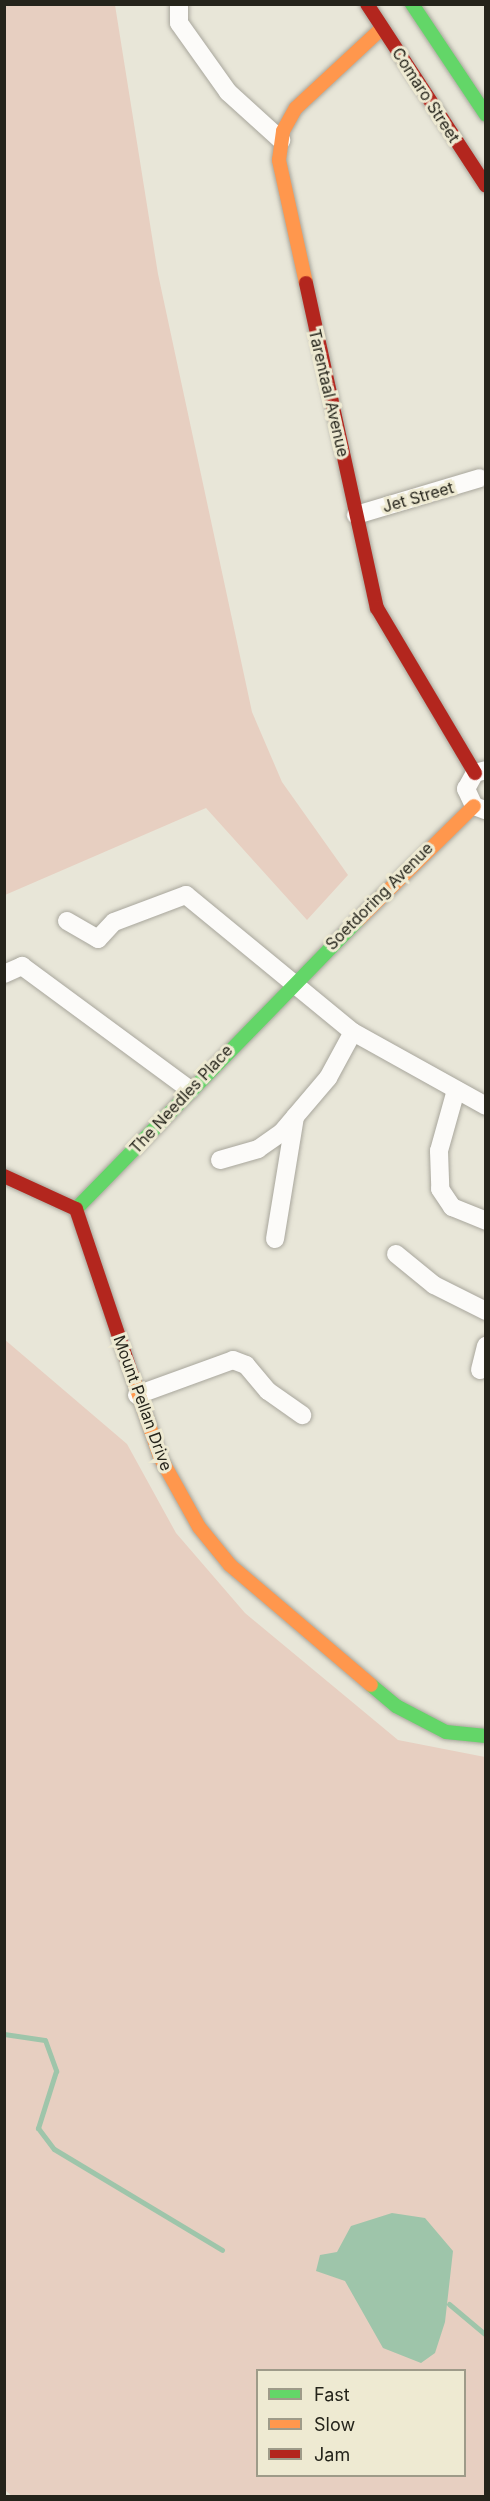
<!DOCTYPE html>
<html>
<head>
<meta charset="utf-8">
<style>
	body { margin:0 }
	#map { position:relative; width:490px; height:2501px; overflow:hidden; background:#e8e6d8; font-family:Inter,sans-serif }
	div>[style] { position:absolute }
	.green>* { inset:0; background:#e7cfc1 }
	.water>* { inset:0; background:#9ec5aa }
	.stream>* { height:5px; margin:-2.5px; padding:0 2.5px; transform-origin:2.5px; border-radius:2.5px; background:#9ec5aa }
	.roads { filter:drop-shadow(0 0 2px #a8a69c) drop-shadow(0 0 2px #a8a69c) }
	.street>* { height:18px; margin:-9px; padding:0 9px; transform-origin:9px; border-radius:9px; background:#fcfbf9 }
	.fast>* { height:14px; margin:-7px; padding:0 7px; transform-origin:7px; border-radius:7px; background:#63d668 }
	.slow>* { height:14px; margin:-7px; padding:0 7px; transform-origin:7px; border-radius:7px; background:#ff974d }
	.jam>* { height:14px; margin:-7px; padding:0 7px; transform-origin:7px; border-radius:7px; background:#b3261e }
	span { translate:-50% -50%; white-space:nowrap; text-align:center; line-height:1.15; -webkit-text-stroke:6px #eeead2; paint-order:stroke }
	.street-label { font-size:16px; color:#25241b }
	.frame { position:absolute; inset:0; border:6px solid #25241b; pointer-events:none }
	.legend { position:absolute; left:256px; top:2369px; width:210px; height:108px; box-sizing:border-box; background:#eeead2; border:2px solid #9e9b89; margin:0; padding:8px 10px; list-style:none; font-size:18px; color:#25241b }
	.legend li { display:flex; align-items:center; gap:12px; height:30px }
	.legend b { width:30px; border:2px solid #9e9b89 }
</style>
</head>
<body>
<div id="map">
	<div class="green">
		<div style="clip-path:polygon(5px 4px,115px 5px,158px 274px,252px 712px,282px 782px,348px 875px,307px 920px,206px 808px,5px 895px)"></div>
		<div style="clip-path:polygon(evenodd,4px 1339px,127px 1444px,176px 1533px,245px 1613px,398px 1740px,485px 1757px,485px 2496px,12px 2496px,5px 2490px,4px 1339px,258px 2370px,464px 2370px,464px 2476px,258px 2476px,258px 2370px)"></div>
	</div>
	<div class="water">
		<div style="clip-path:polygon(392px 2213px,425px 2218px,453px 2251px,445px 2322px,435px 2353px,421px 2363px,383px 2348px,345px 2281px,316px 2271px,320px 2255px,337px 2252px,351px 2226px)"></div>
	</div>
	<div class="stream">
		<div style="left:4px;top:2034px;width:41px;rotate:8.3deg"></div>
		<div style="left:45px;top:2040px;width:33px;rotate:70deg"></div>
		<div style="left:56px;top:2071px;width:60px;rotate:107.5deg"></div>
		<div style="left:38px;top:2128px;width:26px;rotate:53deg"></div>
		<div style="left:54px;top:2149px;width:196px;rotate:31deg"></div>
		<div style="left:449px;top:2304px;width:48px;rotate:40deg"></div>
	</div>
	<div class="roads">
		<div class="street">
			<div style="left:179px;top:4px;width:19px;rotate:90deg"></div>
			<div style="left:179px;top:23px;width:85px;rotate:54.6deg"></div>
			<div style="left:228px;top:92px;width:72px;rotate:42.2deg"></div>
			<div style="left:356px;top:515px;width:129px;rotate:-16.6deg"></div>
			<div style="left:485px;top:810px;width:12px;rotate:-160deg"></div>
			<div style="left:474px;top:806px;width:19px;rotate:-115deg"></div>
			<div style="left:466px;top:789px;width:18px;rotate:-61deg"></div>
			<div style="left:475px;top:773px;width:11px;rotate:-15deg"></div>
			<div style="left:67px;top:921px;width:36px;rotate:30deg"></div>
			<div style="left:98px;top:939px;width:23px;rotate:-47deg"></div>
			<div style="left:114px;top:922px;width:77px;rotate:-20.6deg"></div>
			<div style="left:186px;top:895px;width:216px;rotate:39.4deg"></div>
			<div style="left:353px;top:1032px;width:152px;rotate:29.1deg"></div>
			<div style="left:4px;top:974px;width:20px;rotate:-24deg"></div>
			<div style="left:22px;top:966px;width:209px;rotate:36.4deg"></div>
			<div style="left:456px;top:1090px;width:63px;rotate:105.6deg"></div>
			<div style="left:439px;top:1151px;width:38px;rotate:88deg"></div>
			<div style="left:440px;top:1189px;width:22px;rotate:56deg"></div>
			<div style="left:452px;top:1207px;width:37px;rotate:22deg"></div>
			<div style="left:220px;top:1160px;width:40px;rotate:-16deg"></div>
			<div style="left:258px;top:1149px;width:29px;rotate:-35deg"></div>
			<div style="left:282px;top:1132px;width:71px;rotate:-49.6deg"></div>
			<div style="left:328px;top:1078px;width:52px;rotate:-61.5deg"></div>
			<div style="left:275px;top:1239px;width:124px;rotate:-80.7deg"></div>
			<div style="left:396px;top:1254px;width:49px;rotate:39.2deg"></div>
			<div style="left:434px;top:1285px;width:58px;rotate:26.6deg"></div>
			<div style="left:480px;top:1370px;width:25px;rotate:-76deg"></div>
			<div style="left:137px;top:1395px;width:102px;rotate:-20deg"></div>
			<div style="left:233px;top:1360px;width:14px;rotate:21deg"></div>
			<div style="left:246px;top:1365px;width:34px;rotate:50deg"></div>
			<div style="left:268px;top:1391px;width:42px;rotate:35.2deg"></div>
		</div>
		<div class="fast">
			<div style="left:412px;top:4px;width:133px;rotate:56.3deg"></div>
			<div style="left:76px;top:1209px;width:405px;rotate:-45.7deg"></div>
			<div style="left:371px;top:1685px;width:33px;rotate:40deg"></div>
			<div style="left:396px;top:1706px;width:56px;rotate:27.5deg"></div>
			<div style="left:446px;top:1732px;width:40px;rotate:5.7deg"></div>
		</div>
		<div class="slow">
			<div style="left:306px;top:283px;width:126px;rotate:-102.4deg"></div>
			<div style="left:279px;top:160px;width:29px;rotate:-82deg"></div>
			<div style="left:283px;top:131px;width:26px;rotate:-61deg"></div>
			<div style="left:296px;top:108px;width:117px;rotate:-42.9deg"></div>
			<div style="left:359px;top:919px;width:161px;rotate:-44.5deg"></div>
			<div style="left:132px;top:1375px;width:87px;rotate:71.1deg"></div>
			<div style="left:160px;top:1457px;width:80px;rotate:60.9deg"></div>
			<div style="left:199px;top:1527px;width:49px;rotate:50.8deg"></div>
			<div style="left:230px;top:1565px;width:185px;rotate:40.4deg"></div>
		</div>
		<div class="jam">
			<div style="left:367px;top:4px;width:217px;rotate:56.8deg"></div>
			<div style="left:306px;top:283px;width:333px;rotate:77.7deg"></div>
			<div style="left:377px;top:608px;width:192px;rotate:59.3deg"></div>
			<div style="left:4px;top:1176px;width:79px;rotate:24.6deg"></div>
			<div style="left:76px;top:1209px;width:175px;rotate:71.4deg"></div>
		</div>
	</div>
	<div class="street-label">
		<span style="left:426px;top:95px;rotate:57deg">Comaro Street</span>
		<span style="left:329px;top:393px;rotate:77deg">Tarentaal Avenue</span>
		<span style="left:418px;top:497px;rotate:-16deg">Jet Street</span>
		<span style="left:379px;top:896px;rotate:-45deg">Soetdoring Avenue</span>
		<span style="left:181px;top:1099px;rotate:-47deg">The Needles Place</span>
		<span style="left:143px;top:1403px;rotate:70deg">Mount Pellan Drive</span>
	</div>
	<div class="frame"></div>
	<ul class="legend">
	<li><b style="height:8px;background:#63d668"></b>Fast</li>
	<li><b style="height:8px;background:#ff974d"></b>Slow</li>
	<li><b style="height:8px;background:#b3261e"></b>Jam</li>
	</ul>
</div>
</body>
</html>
